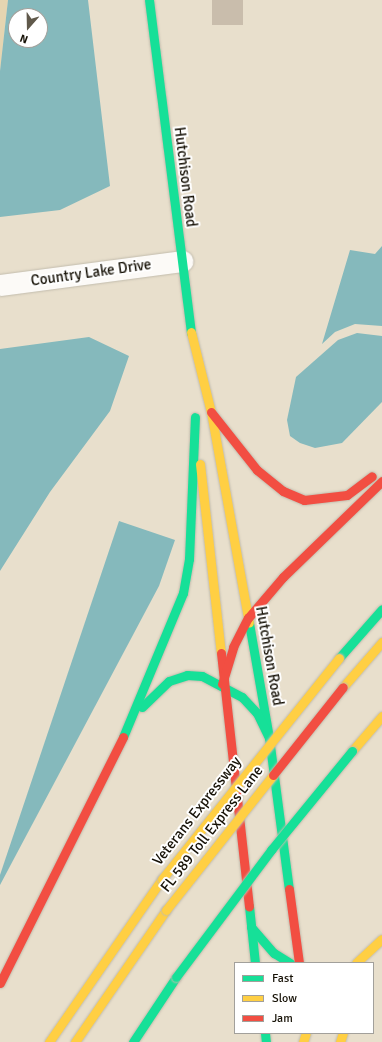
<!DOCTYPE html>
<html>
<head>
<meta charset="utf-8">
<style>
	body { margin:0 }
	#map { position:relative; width:382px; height:1042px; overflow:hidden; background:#e8dfcc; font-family:Signika,sans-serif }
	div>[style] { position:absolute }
	.green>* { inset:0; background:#e5d5b1 }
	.water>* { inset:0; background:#85b9bc }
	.building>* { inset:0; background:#c9bdac; transform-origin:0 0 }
	.roads { filter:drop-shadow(0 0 1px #c2bcad) drop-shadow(0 0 1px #c2bcad) }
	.street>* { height:21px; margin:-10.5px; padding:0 10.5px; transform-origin:10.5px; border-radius:10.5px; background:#fcfaf7 }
	.fast>* { height:9px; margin:-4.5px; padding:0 4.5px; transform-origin:4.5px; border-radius:4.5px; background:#16e098 }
	.slow>* { height:9px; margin:-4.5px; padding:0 4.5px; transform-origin:4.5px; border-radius:4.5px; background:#ffcf43 }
	.jam>* { height:9px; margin:-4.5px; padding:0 4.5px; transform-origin:4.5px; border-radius:4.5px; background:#f24e42 }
	.bridges { filter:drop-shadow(0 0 1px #c2bcad) drop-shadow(0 0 1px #c2bcad) }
	.fast-bridge>* { height:9px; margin:-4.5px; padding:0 4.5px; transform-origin:4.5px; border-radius:4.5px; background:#16e098 }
	.slow-bridge>* { height:9px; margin:-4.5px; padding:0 4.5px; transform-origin:4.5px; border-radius:4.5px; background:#ffcf43 }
	.jam-bridge>* { height:9px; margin:-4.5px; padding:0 4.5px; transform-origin:4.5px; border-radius:4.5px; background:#f24e42 }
	span { translate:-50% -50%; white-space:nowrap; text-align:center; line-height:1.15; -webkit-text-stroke:4px #fff; paint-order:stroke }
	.street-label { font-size:15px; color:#161106 }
	.legend { position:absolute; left:234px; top:962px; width:140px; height:72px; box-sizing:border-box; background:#fff; border:1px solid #a2a09b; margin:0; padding:5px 7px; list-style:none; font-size:12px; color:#161106 }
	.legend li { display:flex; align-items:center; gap:8px; height:20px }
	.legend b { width:20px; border:1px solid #a2a09b }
	.north { position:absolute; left:8px; top:8px; width:40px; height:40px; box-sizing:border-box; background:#fff; border:1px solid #a2a09b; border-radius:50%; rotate:200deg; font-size:11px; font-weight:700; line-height:16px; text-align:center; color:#161106 }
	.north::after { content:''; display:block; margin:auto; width:14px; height:18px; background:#60594b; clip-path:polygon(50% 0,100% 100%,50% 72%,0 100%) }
</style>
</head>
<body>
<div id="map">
	<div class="green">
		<div style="clip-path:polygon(0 0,8px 0,0 71px)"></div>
	</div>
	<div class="water">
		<div style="clip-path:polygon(evenodd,8px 0,88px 0,110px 186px,60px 210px,0 217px,0 71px,8px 0,16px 16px,40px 16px,40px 40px,16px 40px,16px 16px)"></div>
		<div style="clip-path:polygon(382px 246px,382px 326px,355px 324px,335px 332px,322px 344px,350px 250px,375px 254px)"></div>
		<div style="clip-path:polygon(357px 333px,382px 336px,382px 402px,342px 443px,315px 448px,300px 443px,290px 436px,287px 420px,296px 377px,338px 340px)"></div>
		<div style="clip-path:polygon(89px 337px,129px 356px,110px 411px,50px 492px,0 571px,0 349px)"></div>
		<div style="clip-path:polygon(119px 521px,175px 540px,159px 586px,0 885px,0 875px)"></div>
	</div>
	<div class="building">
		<div style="left:212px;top:0;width:31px;height:25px"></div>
	</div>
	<div class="roads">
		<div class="street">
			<div style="left:0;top:285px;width:184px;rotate:-7.5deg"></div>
		</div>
		<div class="fast">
			<div style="left:149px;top:0;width:335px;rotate:82.8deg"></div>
			<div style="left:249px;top:623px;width:117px;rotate:80.1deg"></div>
			<div style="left:269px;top:738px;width:152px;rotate:82.5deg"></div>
			<div style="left:339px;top:658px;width:65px;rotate:-48.7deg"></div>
			<div style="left:142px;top:707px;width:37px;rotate:-44deg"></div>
			<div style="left:169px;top:681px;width:19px;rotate:-18deg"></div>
			<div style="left:187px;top:675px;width:15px;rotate:4deg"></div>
			<div style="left:202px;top:676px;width:45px;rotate:27.7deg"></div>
			<div style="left:242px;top:697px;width:22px;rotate:47deg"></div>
			<div style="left:257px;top:713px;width:28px;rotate:64deg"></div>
			<div style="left:123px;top:737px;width:156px;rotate:-67.4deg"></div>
			<div style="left:183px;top:593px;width:35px;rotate:-80deg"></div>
			<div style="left:189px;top:559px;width:142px;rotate:-87.6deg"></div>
			<div style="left:249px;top:906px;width:57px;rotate:84deg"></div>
			<div style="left:251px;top:927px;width:35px;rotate:49deg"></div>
			<div style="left:274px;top:953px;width:19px;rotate:32deg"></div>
			<div style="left:265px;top:1033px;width:9px;rotate:84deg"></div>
			<div style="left:133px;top:1042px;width:78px;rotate:-56.5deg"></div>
		</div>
		<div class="slow">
			<div style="left:191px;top:332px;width:82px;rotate:76deg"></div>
			<div style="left:211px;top:412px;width:214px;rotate:79.8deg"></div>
			<div style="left:200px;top:464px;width:190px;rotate:83.7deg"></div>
			<div style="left:343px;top:687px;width:60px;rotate:-49.1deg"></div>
			<div style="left:352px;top:751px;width:46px;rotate:-49.4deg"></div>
			<div style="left:356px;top:963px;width:35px;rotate:-43deg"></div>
			<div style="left:49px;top:1042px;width:198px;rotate:-55.3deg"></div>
			<div style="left:75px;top:1042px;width:160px;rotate:-55.4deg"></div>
			<div style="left:303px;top:1042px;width:9px;rotate:-72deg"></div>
			<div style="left:340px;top:1042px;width:9px;rotate:-72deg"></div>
		</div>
		<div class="jam">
			<div style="left:211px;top:412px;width:74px;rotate:51.6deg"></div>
			<div style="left:257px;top:470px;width:33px;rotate:39deg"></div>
			<div style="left:283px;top:491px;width:23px;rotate:23deg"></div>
			<div style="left:304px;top:500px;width:43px;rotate:-6.6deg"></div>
			<div style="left:347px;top:495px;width:31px;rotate:-37deg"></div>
			<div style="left:221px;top:653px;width:255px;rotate:83.7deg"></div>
			<div style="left:222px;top:684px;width:39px;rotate:-73deg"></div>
			<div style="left:233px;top:647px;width:33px;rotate:-63deg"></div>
			<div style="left:248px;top:618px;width:54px;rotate:-49.5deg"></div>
			<div style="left:283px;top:577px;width:138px;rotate:-44.1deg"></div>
			<div style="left:289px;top:889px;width:75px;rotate:82.3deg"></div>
			<div style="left:0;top:983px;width:275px;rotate:-63.4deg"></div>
		</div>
	</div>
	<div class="bridges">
		<div class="fast-bridge">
			<div style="left:176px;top:977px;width:159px;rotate:-53.2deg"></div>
			<div style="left:271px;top:850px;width:128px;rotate:-50.7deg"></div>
		</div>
		<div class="slow-bridge">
			<div style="left:162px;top:879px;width:283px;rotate:-51.3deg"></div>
			<div style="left:166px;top:910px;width:172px;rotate:-51.6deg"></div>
		</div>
		<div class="jam-bridge">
			<div style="left:273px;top:775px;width:112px;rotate:-51.5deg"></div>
		</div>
	</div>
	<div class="street-label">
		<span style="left:185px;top:177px;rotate:83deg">Hutchison Road</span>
		<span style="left:91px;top:273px;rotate:-8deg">Country Lake Drive</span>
		<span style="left:269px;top:656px;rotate:80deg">Hutchison Road</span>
		<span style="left:197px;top:811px;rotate:-52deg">Veterans Expressway</span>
		<span style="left:212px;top:829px;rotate:-52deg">FL 589 Toll Express Lane</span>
	</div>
	<ul class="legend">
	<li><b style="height:5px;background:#16e098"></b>Fast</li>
	<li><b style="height:5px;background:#ffcf43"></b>Slow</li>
	<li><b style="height:5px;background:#f24e42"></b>Jam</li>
	</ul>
	<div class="north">N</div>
</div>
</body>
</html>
